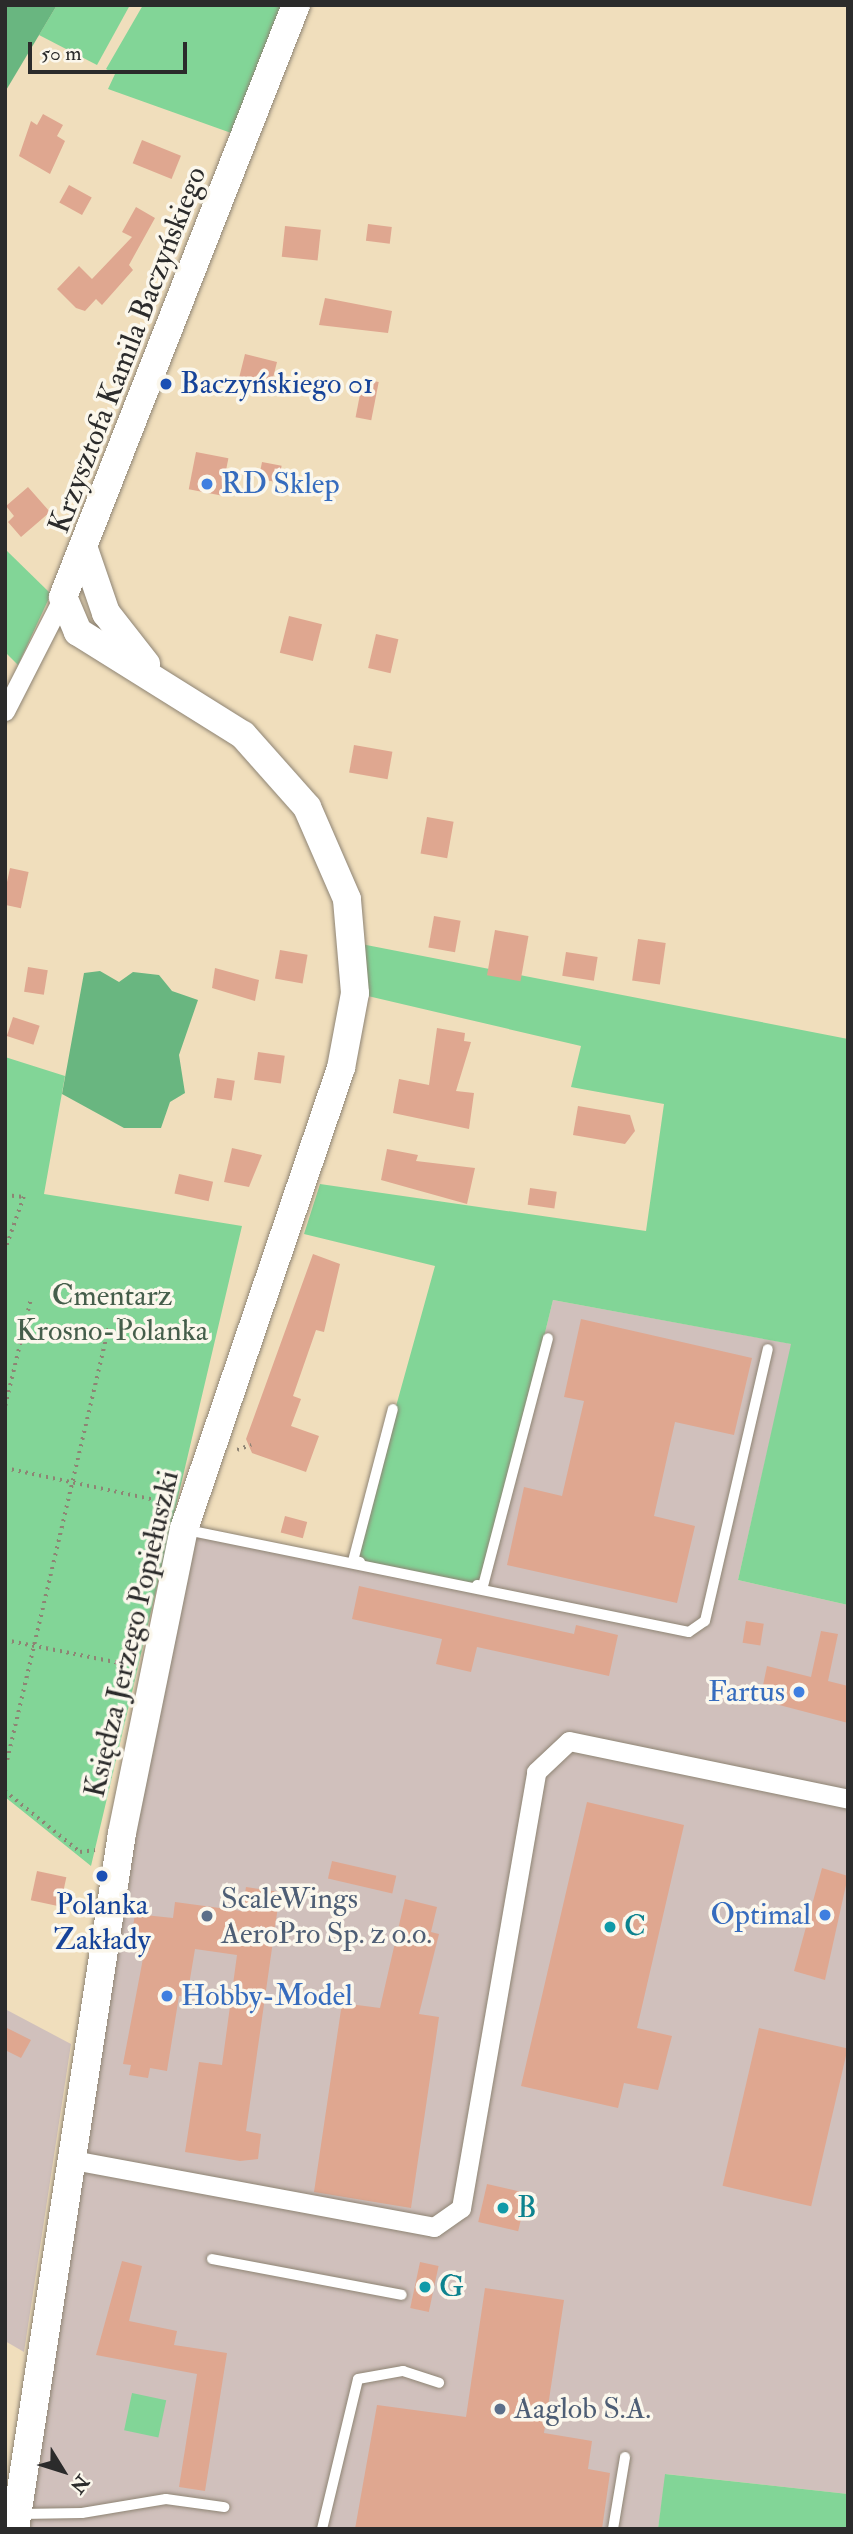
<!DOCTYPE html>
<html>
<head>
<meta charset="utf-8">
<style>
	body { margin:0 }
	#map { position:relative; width:853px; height:2534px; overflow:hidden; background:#f0debc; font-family:"IM FELL Double Pica",serif }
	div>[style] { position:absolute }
	.industrial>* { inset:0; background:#d0c0bc }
	.green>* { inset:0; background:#82d597; transform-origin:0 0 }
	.forest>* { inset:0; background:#69b680 }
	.building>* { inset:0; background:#dfa790; transform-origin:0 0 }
	.path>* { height:3.5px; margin-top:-1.75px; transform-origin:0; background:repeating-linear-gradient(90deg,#8e8474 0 2px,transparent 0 7px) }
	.roads { filter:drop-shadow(0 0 2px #8e8474) drop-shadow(0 0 2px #8e8474) }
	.lane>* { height:10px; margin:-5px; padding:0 5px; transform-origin:5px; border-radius:5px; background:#fff }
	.street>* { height:19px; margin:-9.5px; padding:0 9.5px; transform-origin:9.5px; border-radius:9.5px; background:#fff }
	.secondary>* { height:28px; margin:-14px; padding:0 14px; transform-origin:14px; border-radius:14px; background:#fff }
	.dots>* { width:19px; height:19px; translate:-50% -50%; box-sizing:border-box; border:4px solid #fbf7ec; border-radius:50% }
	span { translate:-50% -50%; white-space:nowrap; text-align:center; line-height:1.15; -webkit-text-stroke:7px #fbf7ec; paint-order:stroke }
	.street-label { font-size:30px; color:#2b2b2b }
	.transit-label { font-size:30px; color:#164399 }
	.left { translate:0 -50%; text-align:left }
	.shop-label { font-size:30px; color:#366cbe }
	.right { translate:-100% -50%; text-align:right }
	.park-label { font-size:30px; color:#455e4b }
	.service-label { font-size:30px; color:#4e5e75 }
	.culture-label { font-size:30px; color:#0d838f }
	.frame { position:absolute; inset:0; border:7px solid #2b2b2b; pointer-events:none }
	.north { position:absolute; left:28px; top:2436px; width:70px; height:70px; -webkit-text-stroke:5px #fbf7ec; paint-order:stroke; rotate:128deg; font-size:19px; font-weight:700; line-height:28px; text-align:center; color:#2b2b2b }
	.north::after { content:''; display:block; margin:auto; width:24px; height:32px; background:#2b2b2b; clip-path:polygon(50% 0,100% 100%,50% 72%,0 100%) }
	.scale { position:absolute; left:28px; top:42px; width:159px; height:32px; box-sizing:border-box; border:4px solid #2b2b2b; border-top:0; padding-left:9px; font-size:21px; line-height:24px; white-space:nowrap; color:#2b2b2b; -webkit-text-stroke:5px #fbf7ec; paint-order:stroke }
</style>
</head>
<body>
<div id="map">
	<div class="industrial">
		<div style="clip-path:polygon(553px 1300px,792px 1344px,738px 1580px,848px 1605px,848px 2494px,666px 2474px,658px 2529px,15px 2529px,184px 1529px,482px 1586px)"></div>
		<div style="clip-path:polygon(5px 2009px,71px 2044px,24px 2352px,5px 2341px)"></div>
	</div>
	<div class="green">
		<div style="clip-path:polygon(57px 5px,130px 5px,97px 65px,39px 35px)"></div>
		<div style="clip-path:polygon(143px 5px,285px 5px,234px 134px,108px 89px,115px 74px,106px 69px)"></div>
		<div style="clip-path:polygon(5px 549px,51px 594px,18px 665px,5px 652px)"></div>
		<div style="clip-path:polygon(356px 943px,848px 1039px,848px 1605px,738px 1580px,791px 1344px,553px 1300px,483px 1586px,353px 1561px,435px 1266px,304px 1234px,320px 1184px,646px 1231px,664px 1104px,571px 1087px,581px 1046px,355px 993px)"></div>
		<div style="clip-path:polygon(5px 1057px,65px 1076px,44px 1194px,242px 1226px,91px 1866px,5px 1797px)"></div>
		<div style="left:132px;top:2393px;width:35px;height:38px;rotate:12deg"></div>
		<div style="clip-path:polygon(665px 2474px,848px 2494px,848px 2529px,658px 2529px)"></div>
	</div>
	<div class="forest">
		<div style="clip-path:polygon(5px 5px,57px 5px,5px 92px)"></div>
		<div style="clip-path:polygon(100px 971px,119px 982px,133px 972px,159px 975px,172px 991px,198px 1000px,179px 1055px,185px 1093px,170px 1102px,161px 1128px,124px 1128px,62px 1094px,84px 973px)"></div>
	</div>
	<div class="building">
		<div style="clip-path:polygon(43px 114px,63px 125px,57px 136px,65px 141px,50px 174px,19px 156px,31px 121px,37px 125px)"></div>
		<div style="left:142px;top:140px;width:42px;height:25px;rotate:22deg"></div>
		<div style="left:69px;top:185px;width:26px;height:20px;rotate:29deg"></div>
		<div style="clip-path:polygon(136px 207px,155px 218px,129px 265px,133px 270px,102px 305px,96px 299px,85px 311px,76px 308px,57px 289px,79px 266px,92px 279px,132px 237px,122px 232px)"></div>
		<div style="left:368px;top:224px;width:24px;height:17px;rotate:7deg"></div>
		<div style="left:285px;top:226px;width:36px;height:31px;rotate:6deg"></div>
		<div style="clip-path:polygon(325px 298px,392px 311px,388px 333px,319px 325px)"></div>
		<div style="left:245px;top:354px;width:33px;height:30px;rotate:14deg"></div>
		<div style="left:363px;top:379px;width:16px;height:39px;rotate:11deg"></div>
		<div style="left:196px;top:452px;width:33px;height:38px;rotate:11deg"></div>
		<div style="left:262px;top:462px;width:20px;height:17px;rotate:11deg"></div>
		<div style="clip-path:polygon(28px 487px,50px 512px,21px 537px,8px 522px,14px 516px,6px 506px)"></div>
		<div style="left:289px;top:616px;width:34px;height:38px;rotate:14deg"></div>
		<div style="left:376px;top:634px;width:23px;height:35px;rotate:13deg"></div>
		<div style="left:354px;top:745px;width:39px;height:28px;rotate:10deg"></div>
		<div style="left:427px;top:817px;width:27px;height:37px;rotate:10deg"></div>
		<div style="left:10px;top:868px;width:19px;height:37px;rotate:12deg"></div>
		<div style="left:434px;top:916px;width:27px;height:32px;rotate:10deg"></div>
		<div style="left:495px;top:930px;width:34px;height:46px;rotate:10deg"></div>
		<div style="left:638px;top:939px;width:28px;height:42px;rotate:8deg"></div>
		<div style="left:280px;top:950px;width:28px;height:29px;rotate:10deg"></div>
		<div style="left:566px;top:952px;width:32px;height:24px;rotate:9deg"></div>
		<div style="left:28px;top:967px;width:20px;height:25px;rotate:9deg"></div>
		<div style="clip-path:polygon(215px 968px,259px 980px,255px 1001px,212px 988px)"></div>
		<div style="left:13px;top:1017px;width:28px;height:20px;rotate:18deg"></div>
		<div style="clip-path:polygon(437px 1028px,465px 1033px,464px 1041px,471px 1042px,456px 1091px,474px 1093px,469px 1129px,393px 1113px,399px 1079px,429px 1085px)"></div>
		<div style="left:258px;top:1052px;width:27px;height:28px;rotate:8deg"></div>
		<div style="left:217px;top:1078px;width:18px;height:20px;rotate:9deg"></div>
		<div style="clip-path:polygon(578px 1106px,630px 1115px,635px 1131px,625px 1144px,573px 1135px)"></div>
		<div style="clip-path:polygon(232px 1148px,262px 1155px,249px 1187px,224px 1182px)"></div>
		<div style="clip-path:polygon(387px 1149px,418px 1155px,416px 1161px,475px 1168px,467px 1204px,381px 1180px)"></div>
		<div style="left:179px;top:1174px;width:35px;height:20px;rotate:13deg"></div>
		<div style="left:530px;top:1188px;width:27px;height:17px;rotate:8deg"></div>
		<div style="clip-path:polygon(313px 1254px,340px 1264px,324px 1332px,316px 1330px,293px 1396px,301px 1399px,291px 1426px,319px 1436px,306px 1472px,252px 1453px,246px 1439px)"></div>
		<div style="clip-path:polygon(581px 1319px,752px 1358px,734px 1435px,675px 1422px,654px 1516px,695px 1526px,677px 1603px,507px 1565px,524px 1487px,562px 1496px,584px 1401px,564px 1397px)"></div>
		<div style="left:285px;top:1516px;width:23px;height:17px;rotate:15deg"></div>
		<div style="clip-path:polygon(359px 1586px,574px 1634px,576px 1625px,618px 1635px,609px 1676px,477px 1647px,471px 1672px,436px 1664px,442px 1639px,352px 1619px)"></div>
		<div style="left:746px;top:1621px;width:18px;height:22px;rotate:9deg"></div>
		<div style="clip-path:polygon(821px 1631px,838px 1634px,828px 1681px,848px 1686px,848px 1723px,760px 1700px,767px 1666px,811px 1677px)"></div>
		<div style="clip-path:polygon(587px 1802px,684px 1825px,637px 2028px,672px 2036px,658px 2090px,624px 2083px,618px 2108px,521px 2086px)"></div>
		<div style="left:332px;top:1861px;width:66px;height:18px;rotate:13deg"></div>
		<div style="clip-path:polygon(822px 1868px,848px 1876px,825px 1980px,794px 1971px)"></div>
		<div style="left:37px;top:1871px;width:30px;height:30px;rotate:12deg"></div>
		<div style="clip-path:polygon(246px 1887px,280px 1892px,246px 2131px,261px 2134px,258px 2159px,240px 2161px,185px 2152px,199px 2062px,222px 2065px,237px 1955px,195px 1949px,187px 1997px,179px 1996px,167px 2071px,150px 2068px,148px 2078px,129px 2075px,131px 2065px,123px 2064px,144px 1953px,129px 1951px,135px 1914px,173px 1918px,175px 1902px,242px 1911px)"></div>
		<div style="clip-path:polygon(405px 1899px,437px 1907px,431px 1932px,439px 1934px,419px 2014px,439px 2017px,411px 2208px,314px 2192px,342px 2003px,380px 2008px)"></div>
		<div style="clip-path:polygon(5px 2027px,31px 2040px,21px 2058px,5px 2050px)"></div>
		<div style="left:759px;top:2028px;width:91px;height:162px;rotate:13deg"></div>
		<div style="left:487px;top:2184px;width:41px;height:39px;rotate:13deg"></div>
		<div style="clip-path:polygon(122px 2261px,142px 2266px,129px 2321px,177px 2331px,174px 2345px,227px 2353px,205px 2491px,179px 2487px,197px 2374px,96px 2355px)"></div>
		<div style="left:420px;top:2262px;width:19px;height:47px;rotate:12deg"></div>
		<div style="clip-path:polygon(485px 2288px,564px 2300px,544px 2433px,592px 2441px,588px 2469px,610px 2473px,602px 2529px,355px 2529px,377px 2405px,466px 2417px)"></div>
	</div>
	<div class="path">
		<div style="left:5px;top:1195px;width:19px;rotate:6deg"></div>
		<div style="left:24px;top:1197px;width:57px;rotate:109.4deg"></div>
		<div style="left:5px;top:1406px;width:111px;rotate:-76.5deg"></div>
		<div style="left:237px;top:1450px;width:15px;rotate:-20deg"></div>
		<div style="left:5px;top:1468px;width:164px;rotate:12deg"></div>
		<div style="left:5px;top:1640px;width:117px;rotate:11.3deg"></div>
		<div style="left:7px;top:1760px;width:447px;rotate:-76.8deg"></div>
		<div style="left:5px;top:1791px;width:97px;rotate:39.1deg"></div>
		<div style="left:80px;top:1852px;width:15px;rotate:-8deg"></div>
	</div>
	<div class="roads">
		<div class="lane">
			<div style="left:187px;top:1530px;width:512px;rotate:11.49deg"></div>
			<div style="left:689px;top:1632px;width:19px;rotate:-35deg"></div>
			<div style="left:705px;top:1621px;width:279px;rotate:-77deg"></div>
			<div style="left:360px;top:1562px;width:7px;rotate:-172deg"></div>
			<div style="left:353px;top:1561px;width:157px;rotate:-75.3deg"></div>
			<div style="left:477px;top:1585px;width:6px;rotate:9deg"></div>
			<div style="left:483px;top:1586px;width:256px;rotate:-75.3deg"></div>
			<div style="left:212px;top:2259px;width:193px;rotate:10.7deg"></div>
			<div style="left:20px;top:2514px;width:62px;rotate:-0.9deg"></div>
			<div style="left:82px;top:2513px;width:85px;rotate:-9.5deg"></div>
			<div style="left:166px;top:2499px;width:59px;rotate:7.9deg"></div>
			<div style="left:322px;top:2529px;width:154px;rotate:-76.5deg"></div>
			<div style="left:358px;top:2379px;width:46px;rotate:-10.1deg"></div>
			<div style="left:403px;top:2371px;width:38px;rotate:18deg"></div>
			<div style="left:613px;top:2529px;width:73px;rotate:-80.5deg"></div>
		</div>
		<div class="street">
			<div style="left:5px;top:711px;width:128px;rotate:-63deg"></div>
			<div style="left:73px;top:2160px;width:367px;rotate:10.5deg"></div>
			<div style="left:434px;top:2227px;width:33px;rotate:-35deg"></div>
			<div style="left:461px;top:2208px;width:442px;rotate:-80.2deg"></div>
			<div style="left:536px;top:1772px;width:45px;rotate:-43.2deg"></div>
			<div style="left:569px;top:1741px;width:285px;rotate:11.7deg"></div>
		</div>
		<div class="secondary">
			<div style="left:85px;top:552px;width:65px;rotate:71deg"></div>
			<div style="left:106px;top:613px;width:65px;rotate:51.9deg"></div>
			<div style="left:63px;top:597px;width:636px;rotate:-68.52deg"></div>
			<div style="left:15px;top:2529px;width:704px;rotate:-81.26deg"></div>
			<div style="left:122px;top:1833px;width:310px;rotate:-78.5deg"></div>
			<div style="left:184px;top:1529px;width:487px;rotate:-71.2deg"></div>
			<div style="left:341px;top:1068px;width:76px;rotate:-79.4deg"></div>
			<div style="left:355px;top:993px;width:94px;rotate:-94.9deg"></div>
			<div style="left:347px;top:899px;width:100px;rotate:-113.5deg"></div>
			<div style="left:307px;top:807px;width:96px;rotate:-131.6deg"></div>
			<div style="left:243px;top:735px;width:195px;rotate:-148deg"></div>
			<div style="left:78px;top:632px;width:38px;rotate:-113deg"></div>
		</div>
	</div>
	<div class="dots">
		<div style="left:166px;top:384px;background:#1a4fb4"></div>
		<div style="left:207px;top:484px;background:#3f7fe0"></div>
		<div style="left:799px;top:1692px;background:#3f7fe0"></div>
		<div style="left:102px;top:1876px;background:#1a4fb4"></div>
		<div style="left:825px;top:1915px;background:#3f7fe0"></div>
		<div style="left:207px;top:1916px;background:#5c6f8a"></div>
		<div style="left:610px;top:1927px;background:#0f9aa8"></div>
		<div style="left:167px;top:1996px;background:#3f7fe0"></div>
		<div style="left:503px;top:2208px;background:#0f9aa8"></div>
		<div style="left:425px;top:2287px;background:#0f9aa8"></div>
		<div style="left:500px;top:2409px;background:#5c6f8a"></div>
	</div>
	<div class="street-label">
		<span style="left:128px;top:350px;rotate:-69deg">Krzysztofa Kamila Baczyńskiego</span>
		<span style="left:132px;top:1634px;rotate:-77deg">Księdza Jerzego Popiełuszki</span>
	</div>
	<div class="transit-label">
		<span class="left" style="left:180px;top:384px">Baczyńskiego 01</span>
		<span style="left:102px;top:1922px">Polanka<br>Zakłady</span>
	</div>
	<div class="shop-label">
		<span class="left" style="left:221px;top:484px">RD Sklep</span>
		<span class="right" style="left:785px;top:1692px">Fartus</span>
		<span class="right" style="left:811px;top:1915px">Optimal</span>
		<span class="left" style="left:181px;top:1996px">Hobby-Model</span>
	</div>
	<div class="park-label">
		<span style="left:112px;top:1313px">Cmentarz<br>Krosno-Polanka</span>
	</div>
	<div class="service-label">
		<span class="left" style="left:221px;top:1916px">ScaleWings<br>AeroPro Sp. z o.o.</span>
		<span class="left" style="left:514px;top:2409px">Aaglob S.A.</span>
	</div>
	<div class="culture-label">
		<span class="left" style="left:624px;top:1927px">C</span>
		<span class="left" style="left:517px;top:2208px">B</span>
		<span class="left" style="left:439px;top:2287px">G</span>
	</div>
	<div class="frame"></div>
	<div class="north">N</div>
	<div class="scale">50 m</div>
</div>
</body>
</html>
